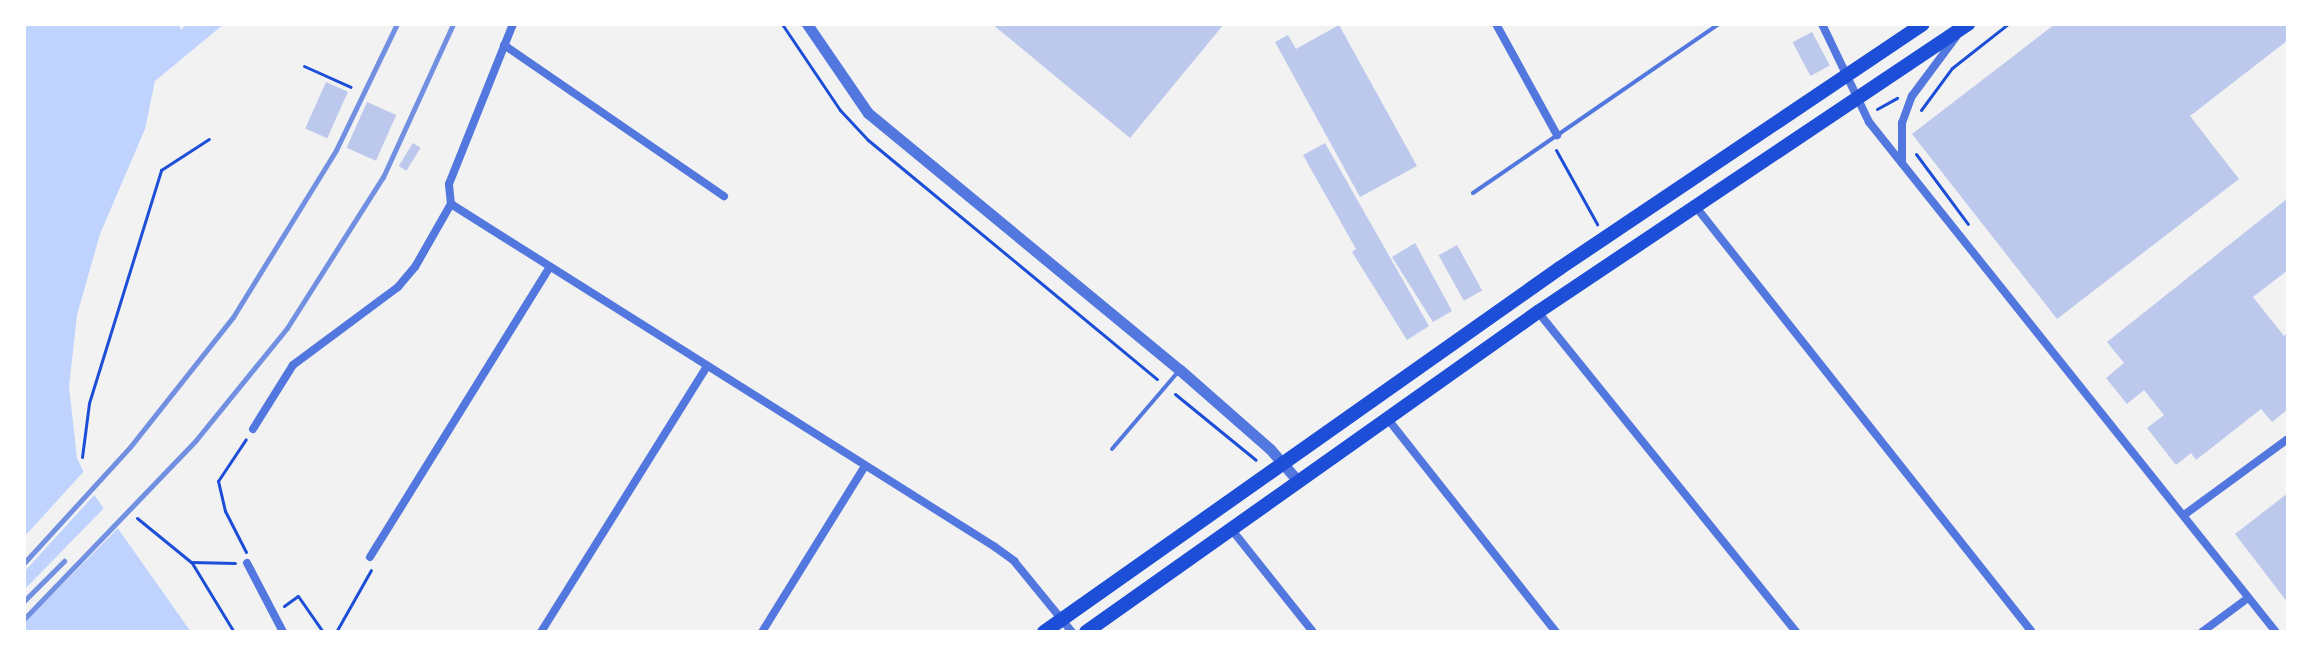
<!DOCTYPE html>
<html>
<head>
<meta charset="utf-8">
<style>
	body { margin:0 }
	#map { position:relative; width:2312px; height:656px; overflow:hidden; background:#f2f2f2; font-family:"Noto Sans",sans-serif }
	div>[style] { position:absolute }
	.water>* { inset:0; background:#bfd3fe }
	.pier>* { inset:0; background:#f2f2f2 }
	.building>* { inset:0; background:#bdc9ec; transform-origin:0 0 }
	.path>* { height:3px; margin:-1.5px; padding:0 1.5px; transform-origin:1.5px; border-radius:1.5px; background:#1d4ed8 }
	.service>* { height:4px; margin:-2px; padding:0 2px; transform-origin:2px; border-radius:2px; background:#5277de }
	.minor>* { height:8px; margin:-4px; padding:0 4px; transform-origin:4px; border-radius:4px; background:#5277de }
	.tertiary>* { height:11px; margin:-5.5px; padding:0 5.5px; transform-origin:5.5px; border-radius:5.5px; background:#5277de }
	.trunk>* { height:14px; margin:-7px; padding:0 7px; transform-origin:7px; border-radius:7px; background:#1d4ed8 }
	.rail>* { height:5px; margin:-2.5px; padding:0 2.5px; transform-origin:2.5px; border-radius:2.5px; background:#7290e2 }
	span { translate:-50% -50%; white-space:nowrap; text-align:center; line-height:1.15; -webkit-text-stroke:7px #fff; paint-order:stroke }
	.frame { position:absolute; inset:0; border:26px solid #fff; pointer-events:none }
</style>
</head>
<body>
<div id="map">
	<div class="water">
		<div style="clip-path:polygon(28px 24px,180px 24px,180px 30px,188px 24px,224px 24px,155px 81px,145px 129px,100px 234px,77px 315px,69px 387px,77px 458px,95px 496px,191px 632px,24px 632px,24px 32px)"></div>
	</div>
	<div class="pier">
		<div style="clip-path:polygon(86px 469px,97px 492px,24px 572px,24px 537px)"></div>
		<div style="clip-path:polygon(106px 506px,120px 526px,24px 623px,24px 590px)"></div>
	</div>
	<div class="building">
		<div style="clip-path:polygon(992px 24px,1224px 24px,1130px 138px)"></div>
		<div style="clip-path:polygon(2055px 24px,2288px 24px,2288px 40px,2190px 116px,2239px 179px,2057px 319px,1912px 134px)"></div>
		<div style="clip-path:polygon(1339px 25px,1417px 166px,1360px 197px,1275px 42px,1288px 35px,1296px 49px)"></div>
		<div style="left:1812px;top:32px;width:38px;height:22px;rotate:62deg"></div>
		<div style="left:326px;top:82px;width:24px;height:51px;rotate:24deg"></div>
		<div style="left:367px;top:102px;width:32px;height:50px;rotate:24deg"></div>
		<div style="left:413px;top:143px;width:9px;height:27px;rotate:32deg"></div>
		<div style="clip-path:polygon(1325px 143px,1429px 326px,1407px 340px,1352px 252px,1356px 249px,1303px 155px)"></div>
		<div style="clip-path:polygon(2288px 198px,2288px 270px,2253px 297px,2284px 336px,2288px 332px,2288px 409px,2272px 422px,2261px 409px,2196px 460px,2191px 453px,2176px 465px,2147px 428px,2164px 415px,2144px 390px,2127px 404px,2106px 378px,2124px 363px,2107px 342px)"></div>
		<div style="clip-path:polygon(1415px 243px,1452px 311px,1433px 322px,1392px 257px)"></div>
		<div style="left:1457px;top:245px;width:52px;height:21px;rotate:61deg"></div>
		<div style="clip-path:polygon(2288px 493px,2288px 603px,2235px 534px)"></div>
	</div>
	<div class="path">
		<div style="left:782px;top:24px;width:104px;rotate:56deg"></div>
		<div style="left:840px;top:110px;width:41px;rotate:47deg"></div>
		<div style="left:868px;top:140px;width:375px;rotate:39.6deg"></div>
		<div style="left:304px;top:66px;width:51px;rotate:24.1deg"></div>
		<div style="left:1877px;top:109px;width:23px;rotate:-29deg"></div>
		<div style="left:1921px;top:110px;width:52px;rotate:-53.6deg"></div>
		<div style="left:1952px;top:68px;width:71px;rotate:-38.2deg"></div>
		<div style="left:1556px;top:150px;width:85px;rotate:61deg"></div>
		<div style="left:1916px;top:154px;width:87px;rotate:53.4deg"></div>
		<div style="left:1175px;top:394px;width:104px;rotate:39.2deg"></div>
		<div style="left:82px;top:457px;width:54px;rotate:-82.6deg"></div>
		<div style="left:89px;top:403px;width:244px;rotate:-72.8deg"></div>
		<div style="left:161px;top:170px;width:57px;rotate:-32.9deg"></div>
		<div style="left:137px;top:518px;width:70px;rotate:39.2deg"></div>
		<div style="left:191px;top:562px;width:44px;rotate:1.3deg"></div>
		<div style="left:246px;top:552px;width:46px;rotate:-117.1deg"></div>
		<div style="left:225px;top:511px;width:31px;rotate:-103deg"></div>
		<div style="left:218px;top:481px;width:50px;rotate:-56.3deg"></div>
		<div style="left:192px;top:563px;width:81px;rotate:58.7deg"></div>
		<div style="left:284px;top:606px;width:17px;rotate:-36deg"></div>
		<div style="left:298px;top:596px;width:44px;rotate:55.2deg"></div>
		<div style="left:336px;top:632px;width:71px;rotate:-60.6deg"></div>
	</div>
	<div class="service">
		<div style="left:1473px;top:193px;width:298px;rotate:-34.5deg"></div>
		<div style="left:1112px;top:449px;width:101px;rotate:-49.4deg"></div>
	</div>
	<div class="minor">
		<div style="left:1496px;top:24px;width:127px;rotate:61.2deg"></div>
		<div style="left:1822px;top:24px;width:109px;rotate:64.4deg"></div>
		<div style="left:1869px;top:122px;width:652px;rotate:51.41deg"></div>
		<div style="left:504px;top:45px;width:267px;rotate:34.5deg"></div>
		<div style="left:1902px;top:163px;width:40px;rotate:-90deg"></div>
		<div style="left:1902px;top:123px;width:29px;rotate:-70deg"></div>
		<div style="left:1912px;top:96px;width:74px;rotate:-53.3deg"></div>
		<div style="left:451px;top:204px;width:643px;rotate:32.23deg"></div>
		<div style="left:995px;top:547px;width:24px;rotate:36deg"></div>
		<div style="left:1014px;top:561px;width:92px;rotate:50.8deg"></div>
		<div style="left:1696px;top:207px;width:542px;rotate:51.67deg"></div>
		<div style="left:1538px;top:312px;width:411px;rotate:51.1deg"></div>
		<div style="left:1387px;top:418px;width:273px;rotate:51.7deg"></div>
		<div style="left:253px;top:429px;width:75px;rotate:-58deg"></div>
		<div style="left:293px;top:365px;width:131px;rotate:-36.6deg"></div>
		<div style="left:398px;top:287px;width:26px;rotate:-50deg"></div>
		<div style="left:415px;top:267px;width:73px;rotate:-60.3deg"></div>
		<div style="left:451px;top:204px;width:20px;rotate:-96deg"></div>
		<div style="left:449px;top:184px;width:172px;rotate:-68.2deg"></div>
		<div style="left:2184px;top:515px;width:129px;rotate:-36.2deg"></div>
		<div style="left:1232px;top:530px;width:130px;rotate:51.5deg"></div>
		<div style="left:370px;top:557px;width:341px;rotate:-58.2deg"></div>
		<div style="left:247px;top:563px;width:78px;rotate:62.4deg"></div>
		<div style="left:541px;top:632px;width:314px;rotate:-58deg"></div>
		<div style="left:762px;top:632px;width:195px;rotate:-58.2deg"></div>
		<div style="left:2202px;top:632px;width:57px;rotate:-36.5deg"></div>
	</div>
	<div class="tertiary">
		<div style="left:807px;top:24px;width:108px;rotate:55.6deg"></div>
		<div style="left:868px;top:113px;width:404px;rotate:39.5deg"></div>
		<div style="left:1180px;top:370px;width:120px;rotate:41.3deg"></div>
		<div style="left:1270px;top:449px;width:43px;rotate:48.8deg"></div>
	</div>
	<div class="trunk">
		<div style="left:1044px;top:632px;width:631px;rotate:-35.2deg"></div>
		<div style="left:1560px;top:268px;width:437px;rotate:-33.9deg"></div>
		<div style="left:1086px;top:632px;width:554px;rotate:-35.3deg"></div>
		<div style="left:1538px;top:312px;width:518px;rotate:-33.81deg"></div>
	</div>
	<div class="rail">
		<div style="left:24px;top:563px;width:157px;rotate:-47.6deg"></div>
		<div style="left:130px;top:447px;width:166px;rotate:-51.6deg"></div>
		<div style="left:233px;top:317px;width:196px;rotate:-58.3deg"></div>
		<div style="left:336px;top:150px;width:140px;rotate:-64.2deg"></div>
		<div style="left:24px;top:601px;width:57px;rotate:-45deg"></div>
		<div style="left:24px;top:619px;width:248px;rotate:-46.1deg"></div>
		<div style="left:196px;top:440px;width:144px;rotate:-50.9deg"></div>
		<div style="left:287px;top:328px;width:179px;rotate:-57.6deg"></div>
		<div style="left:383px;top:177px;width:168px;rotate:-65.4deg"></div>
	</div>
	<div class="frame"></div>
</div>
</body>
</html>
